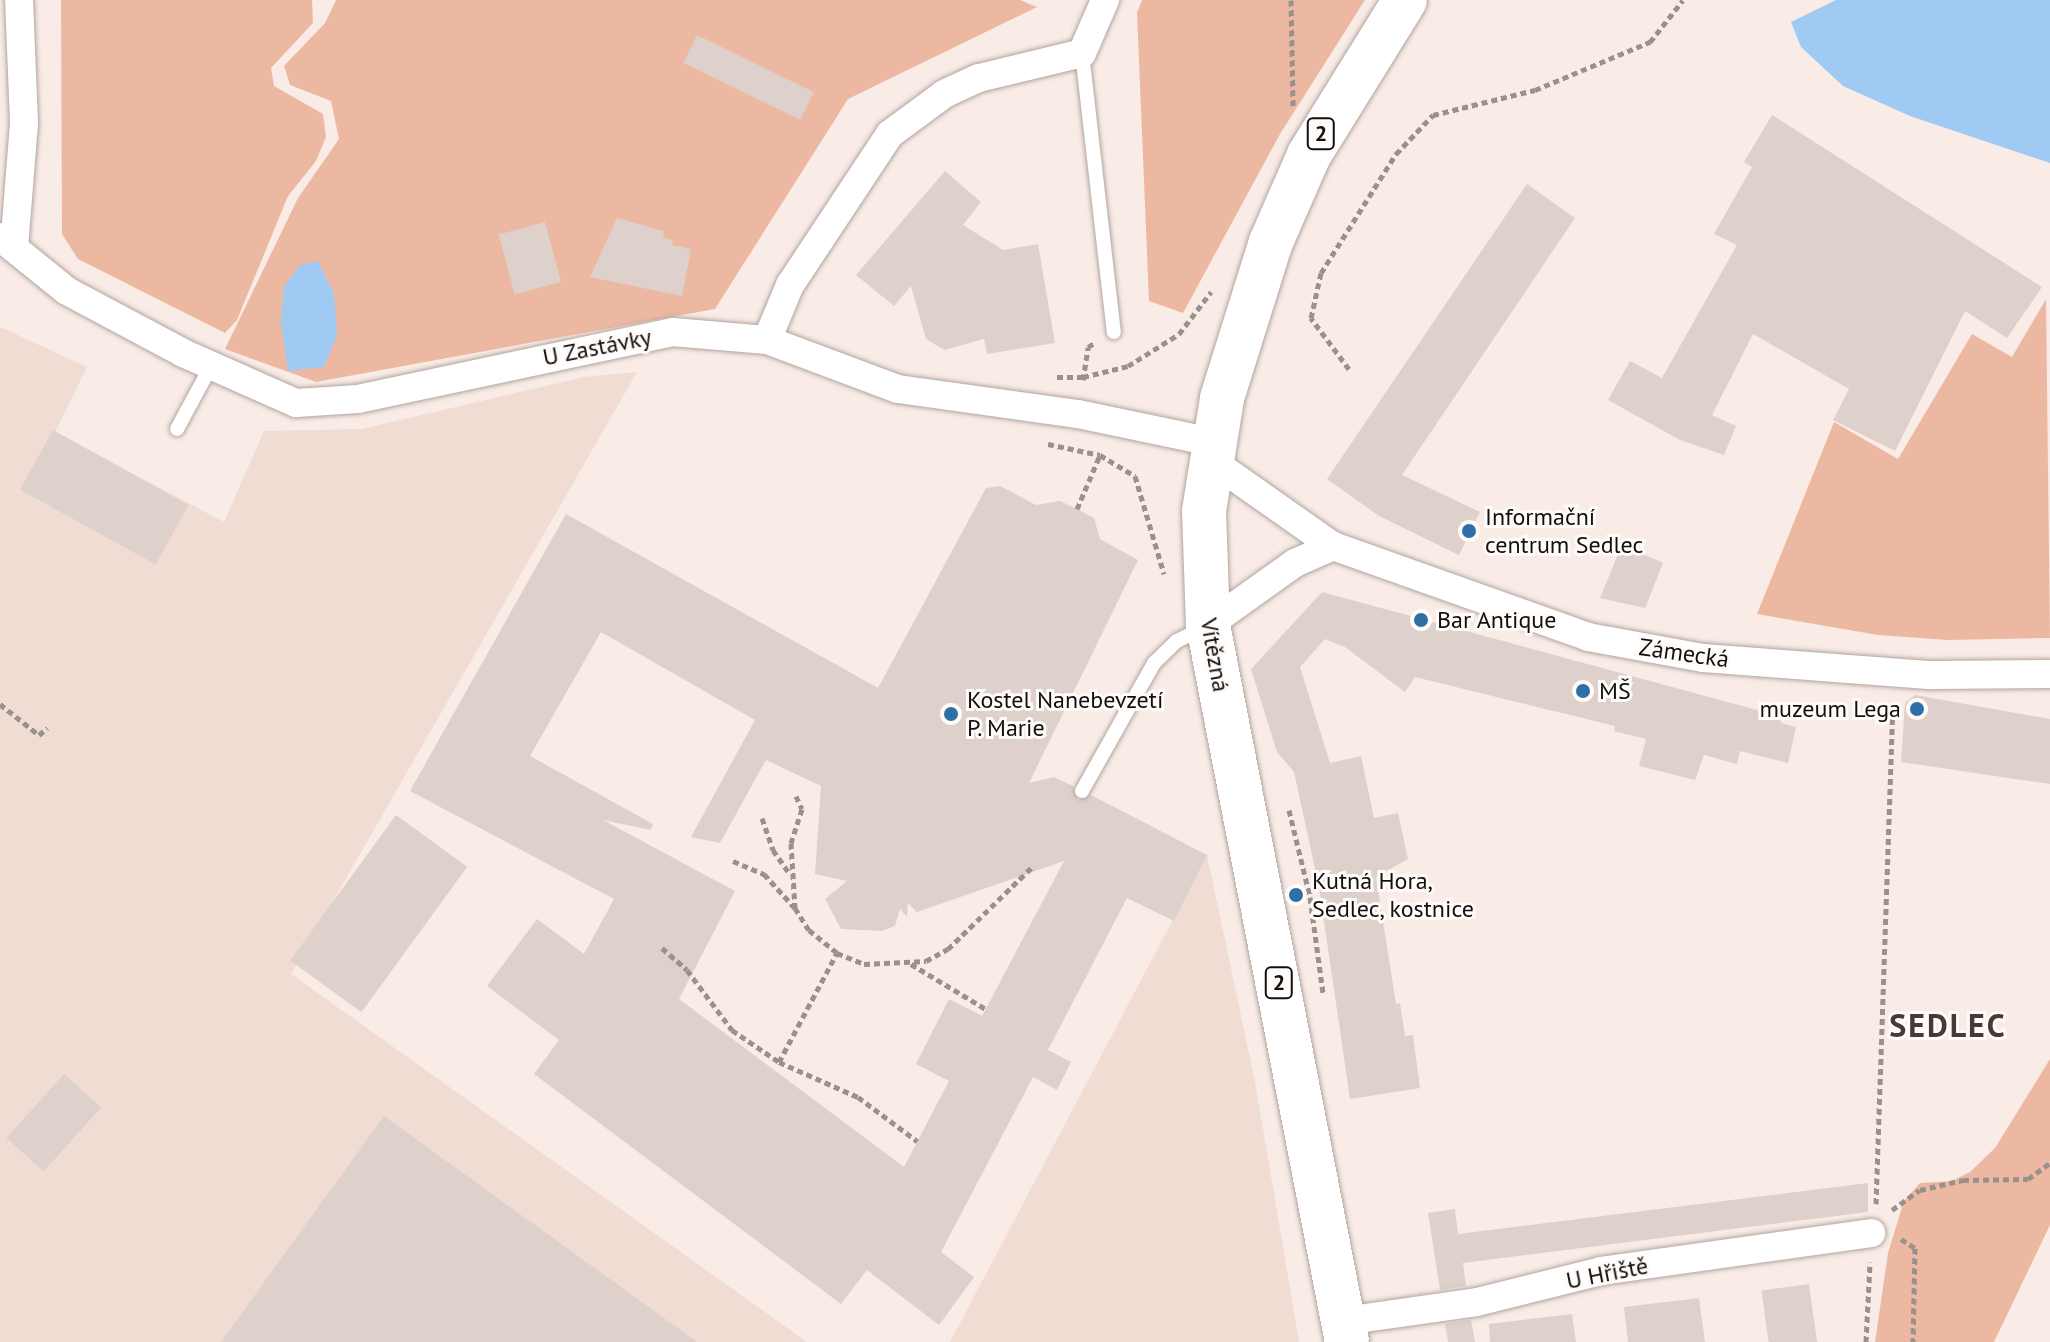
<!DOCTYPE html>
<html>
<head>
<meta charset="utf-8">
<style>
	body { margin:0 }
	#map { position:relative; width:2050px; height:1342px; overflow:hidden; background:#f9ebe5; font-family:"PT Sans",sans-serif }
	div>[style] { position:absolute }
	.built>* { inset:0; background:#f1dcd3 }
	.green>* { inset:0; background:#edb8a2 }
	.water>* { inset:0; background:#9fcaf4 }
	.building>* { inset:0; background:#ded0ca; transform-origin:0 0 }
	.path>* { height:5px; margin-top:-2.5px; transform-origin:0; background:repeating-linear-gradient(90deg,#9a908c 0 6px,transparent 0 10px) }
	.roads { filter:drop-shadow(0 0 2px #b2a49f) drop-shadow(0 0 2px #b2a49f) }
	.service>* { height:14px; margin:-7px; padding:0 7px; transform-origin:7px; border-radius:7px; background:#fff }
	.minor>* { height:28px; margin:-14px; padding:0 14px; transform-origin:14px; border-radius:14px; background:#fff }
	.primary>* { height:44px; margin:-22px; padding:0 22px; transform-origin:22px; border-radius:22px; background:#fff }
	.dots>* { width:22px; height:22px; translate:-50% -50%; box-sizing:border-box; border:4px solid #fefbf9; border-radius:50% }
	span { translate:-50% -50%; white-space:nowrap; text-align:center; line-height:1.15; -webkit-text-stroke:6px #fefbf9; paint-order:stroke }
	.shield-label span { padding:2px 6px; background:#fefbf9; border:2px solid; border-radius:6px; -webkit-text-stroke-width:0 }
	.shield-label { font-size:22px; color:#130f0d; font-weight:700 }
	.street-label { font-size:24px; color:#130f0d }
	.poi-label { font-size:24px; color:#130f0d }
	.left { translate:0 -50%; text-align:left }
	.right { translate:-100% -50%; text-align:right }
	.district-label { font-size:32px; color:#453a35; font-weight:700; letter-spacing:2px }
</style>
</head>
<body>
<div id="map">
	<div class="built">
		<div style="clip-path:polygon(0 327px,87px 367px,55px 432px,224px 522px,264px 431px,362px 429px,584px 377px,637px 372px,291px 974px,807px 1342px,0 1342px)"></div>
		<div style="clip-path:polygon(1207px 855px,1255px 1082px,1299px 1342px,950px 1342px)"></div>
	</div>
	<div class="green">
		<div style="clip-path:polygon(61px 0,312px 0,313px 23px,271px 68px,274px 86px,323px 114px,326px 137px,316px 161px,288px 196px,237px 320px,225px 333px,78px 259px,62px 234px)"></div>
		<div style="clip-path:polygon(336px 0,1020px 0,1037px 7px,848px 99px,715px 309px,316px 382px,225px 349px,298px 198px,339px 139px,331px 101px,290px 85px,284px 66px,325px 23px)"></div>
		<div style="clip-path:polygon(1142px 0,1365px 0,1280px 134px,1183px 313px,1149px 301px,1137px 13px)"></div>
		<div style="clip-path:polygon(2046px 299px,2050px 638px,1948px 640px,1878px 635px,1757px 614px,1834px 422px,1898px 459px,1972px 334px,2012px 357px)"></div>
		<div style="clip-path:polygon(2050px 1059px,2050px 1225px,1994px 1342px,1875px 1342px,1888px 1253px,1904px 1201px,1920px 1183px,1952px 1181px,1970px 1172px,1995px 1148px)"></div>
	</div>
	<div class="water">
		<div style="clip-path:polygon(1836px 0,2050px 0,2050px 163px,1910px 116px,1843px 86px,1801px 47px,1791px 22px)"></div>
		<div style="clip-path:polygon(318px 261px,334px 294px,337px 335px,324px 367px,288px 371px,281px 322px,284px 287px,300px 265px)"></div>
	</div>
	<div class="building">
		<div style="left:697px;top:35px;width:130px;height:31px;rotate:26deg"></div>
		<div style="clip-path:polygon(1772px 115px,2042px 287px,2007px 338px,1965px 311px,1895px 451px,1833px 420px,1849px 389px,1753px 334px,1712px 415px,1736px 426px,1724px 455px,1680px 440px,1608px 400px,1630px 361px,1662px 378px,1737px 245px,1714px 234px,1752px 167px,1744px 162px)"></div>
		<div style="clip-path:polygon(945px 171px,981px 202px,963px 225px,1003px 250px,1038px 244px,1055px 343px,987px 354px,984px 339px,944px 350px,926px 339px,911px 286px,894px 306px,856px 275px)"></div>
		<div style="clip-path:polygon(1527px 184px,1575px 218px,1402px 475px,1480px 512px,1459px 555px,1379px 516px,1327px 479px)"></div>
		<div style="clip-path:polygon(617px 218px,664px 231px,663px 238px,673px 240px,672px 245px,691px 249px,682px 296px,590px 277px)"></div>
		<div style="left:545px;top:222px;width:62px;height:48px;rotate:75deg"></div>
		<div style="left:53px;top:430px;width:155px;height:68px;rotate:29deg"></div>
		<div style="clip-path:polygon(evenodd,1000px 486px,1036px 505px,1060px 501px,1077px 509px,1094px 518px,1100px 539px,1138px 560px,1029px 783px,1054px 777px,1073px 786px,1078px 800px,1091px 795px,1207px 855px,1174px 921px,1127px 898px,1048px 1050px,1071px 1062px,1057px 1090px,1033px 1077px,941px 1252px,974px 1277px,939px 1325px,867px 1270px,841px 1304px,534px 1074px,559px 1040px,487px 986px,537px 919px,584px 954px,614px 899px,410px 791px,566px 514px,878px 688px,986px 488px,1000px 486px,601px 632px,755px 720px,691px 837px,720px 843px,766px 760px,821px 786px,815px 874px,847px 881px,825px 899px,841px 929px,882px 931px,895px 926px,900px 909px,907px 917px,908px 903px,917px 912px,1064px 861px,982px 1016px,949px 999px,916px 1064px,949px 1081px,904px 1167px,679px 999px,735px 891px,603px 820px,651px 830px,653px 824px,530px 756px,601px 632px)"></div>
		<div style="clip-path:polygon(1622px 545px,1663px 563px,1645px 608px,1600px 598px)"></div>
		<div style="clip-path:polygon(1322px 592px,1779px 716px,1781px 723px,1796px 727px,1788px 763px,1740px 751px,1737px 764px,1704px 755px,1695px 780px,1639px 766px,1646px 739px,1614px 731px,1615px 726px,1415px 677px,1405px 692px,1345px 647px,1325px 639px,1300px 667px,1330px 763px,1361px 756px,1374px 818px,1398px 813px,1408px 859px,1376px 877px,1396px 1004px,1400px 1003px,1405px 1036px,1413px 1035px,1420px 1088px,1350px 1099px,1319px 887px,1294px 772px,1277px 752px,1251px 669px)"></div>
		<div style="clip-path:polygon(1915px 695px,2050px 719px,2050px 784px,1901px 762px,1905px 703px)"></div>
		<div style="left:396px;top:815px;width:88px;height:180px;rotate:36deg"></div>
		<div style="left:64px;top:1074px;width:50px;height:86px;rotate:42deg"></div>
		<div style="clip-path:polygon(384px 1116px,697px 1342px,221px 1342px)"></div>
		<div style="clip-path:polygon(1868px 1183px,1868px 1212px,1463px 1263px,1466px 1286px,1440px 1290px,1428px 1213px,1455px 1209px,1458px 1234px)"></div>
		<div style="left:1809px;top:1284px;width:59px;height:48px;rotate:82deg"></div>
		<div style="clip-path:polygon(1699px 1298px,1705px 1342px,1628px 1342px,1624px 1307px)"></div>
		<div style="clip-path:polygon(1572px 1314px,1576px 1342px,1490px 1342px,1489px 1324px)"></div>
		<div style="clip-path:polygon(1471px 1320px,1475px 1342px,1448px 1342px,1445px 1324px)"></div>
	</div>
	<div class="path">
		<div style="left:1291px;top:0;width:106px;rotate:88.9deg"></div>
		<div style="left:1349px;top:369px;width:64px;rotate:-126.7deg"></div>
		<div style="left:1311px;top:318px;width:46px;rotate:-77.5deg"></div>
		<div style="left:1321px;top:273px;width:141px;rotate:-57.8deg"></div>
		<div style="left:1396px;top:154px;width:54px;rotate:-46.5deg"></div>
		<div style="left:1433px;top:115px;width:105px;rotate:-13.8deg"></div>
		<div style="left:1535px;top:90px;width:125px;rotate:-22.7deg"></div>
		<div style="left:1650px;top:42px;width:53px;rotate:-51.8deg"></div>
		<div style="left:1057px;top:377px;width:26px"></div>
		<div style="left:1083px;top:377px;width:46px;rotate:-13.7deg"></div>
		<div style="left:1128px;top:366px;width:60px;rotate:-32.1deg"></div>
		<div style="left:1179px;top:334px;width:53px;rotate:-52.7deg"></div>
		<div style="left:1083px;top:380px;width:33px;rotate:-81deg"></div>
		<div style="left:1088px;top:347px;width:9px;rotate:-32deg"></div>
		<div style="left:1048px;top:444px;width:53px;rotate:11.9deg"></div>
		<div style="left:1100px;top:455px;width:41px;rotate:31deg"></div>
		<div style="left:1135px;top:476px;width:102px;rotate:73.5deg"></div>
		<div style="left:1077px;top:509px;width:59px;rotate:-66.9deg"></div>
		<div style="left:0;top:704px;width:50px;rotate:38.5deg"></div>
		<div style="left:39px;top:735px;width:11px;rotate:-41deg"></div>
		<div style="left:796px;top:796px;width:14px;rotate:65deg"></div>
		<div style="left:802px;top:809px;width:36px;rotate:108deg"></div>
		<div style="left:791px;top:843px;width:65px;rotate:86.5deg"></div>
		<div style="left:795px;top:908px;width:26px;rotate:58deg"></div>
		<div style="left:809px;top:930px;width:36px;rotate:39deg"></div>
		<div style="left:837px;top:953px;width:29px;rotate:22deg"></div>
		<div style="left:864px;top:964px;width:62px;rotate:-2.8deg"></div>
		<div style="left:926px;top:961px;width:25px;rotate:-29deg"></div>
		<div style="left:948px;top:949px;width:119px;rotate:-44.3deg"></div>
		<div style="left:1289px;top:810px;width:89px;rotate:76.4deg"></div>
		<div style="left:1310px;top:897px;width:97px;rotate:82.3deg"></div>
		<div style="left:762px;top:818px;width:34px;rotate:71deg"></div>
		<div style="left:773px;top:850px;width:29px;rotate:55deg"></div>
		<div style="left:733px;top:861px;width:34px;rotate:23deg"></div>
		<div style="left:764px;top:874px;width:46px;rotate:47.6deg"></div>
		<div style="left:662px;top:948px;width:33px;rotate:41deg"></div>
		<div style="left:687px;top:970px;width:75px;rotate:53.1deg"></div>
		<div style="left:732px;top:1030px;width:57px;rotate:34.2deg"></div>
		<div style="left:779px;top:1062px;width:123px;rotate:-62deg"></div>
		<div style="left:911px;top:964px;width:87px;rotate:31deg"></div>
		<div style="left:779px;top:1062px;width:86px;rotate:23.9deg"></div>
		<div style="left:858px;top:1097px;width:74px;rotate:36.7deg"></div>
		<div style="left:1876px;top:1204px;width:502px;rotate:-88.06deg"></div>
		<div style="left:1892px;top:1210px;width:34px;rotate:-36deg"></div>
		<div style="left:1920px;top:1190px;width:44px;rotate:-13.1deg"></div>
		<div style="left:1963px;top:1180px;width:65px;rotate:-0.9deg"></div>
		<div style="left:2028px;top:1179px;width:27px;rotate:-36deg"></div>
		<div style="left:1901px;top:1239px;width:17px;rotate:33deg"></div>
		<div style="left:1915px;top:1248px;width:94px;rotate:91.2deg"></div>
		<div style="left:1866px;top:1342px;width:80px;rotate:-87.1deg"></div>
	</div>
	<div class="roads">
		<div class="service">
			<div style="left:1082px;top:53px;width:281px;rotate:83.5deg"></div>
			<div style="left:177px;top:429px;width:72px;rotate:-61.6deg"></div>
			<div style="left:1082px;top:791px;width:147px;rotate:-60.6deg"></div>
			<div style="left:1154px;top:663px;width:32px;rotate:-44deg"></div>
			<div style="left:1177px;top:641px;width:30px;rotate:-27deg"></div>
		</div>
		<div class="minor">
			<div style="left:0;top:237px;width:86px;rotate:38.9deg"></div>
			<div style="left:67px;top:291px;width:132px;rotate:28.1deg"></div>
			<div style="left:183px;top:353px;width:124px;rotate:23.9deg"></div>
			<div style="left:296px;top:403px;width:62px;rotate:-3.7deg"></div>
			<div style="left:358px;top:399px;width:322px;rotate:-12deg"></div>
			<div style="left:673px;top:332px;width:94px;rotate:4.9deg"></div>
			<div style="left:767px;top:340px;width:140px;rotate:20.5deg"></div>
			<div style="left:898px;top:389px;width:182px;rotate:7.9deg"></div>
			<div style="left:1078px;top:414px;width:137px;rotate:11.8deg"></div>
			<div style="left:14px;top:248px;width:125px;rotate:-85.4deg"></div>
			<div style="left:24px;top:123px;width:123px;rotate:-92.3deg"></div>
			<div style="left:767px;top:340px;width:60px;rotate:-67.3deg"></div>
			<div style="left:790px;top:285px;width:181px;rotate:-56.5deg"></div>
			<div style="left:890px;top:134px;width:67px;rotate:-36.5deg"></div>
			<div style="left:944px;top:94px;width:38px;rotate:-25deg"></div>
			<div style="left:979px;top:78px;width:106px;rotate:-13.6deg"></div>
			<div style="left:1082px;top:53px;width:58px;rotate:-66.5deg"></div>
			<div style="left:1209px;top:459px;width:151px;rotate:35.1deg"></div>
			<div style="left:1333px;top:546px;width:271px;rotate:19.6deg"></div>
			<div style="left:1588px;top:637px;width:117px;rotate:10.3deg"></div>
			<div style="left:1703px;top:658px;width:229px;rotate:4.3deg"></div>
			<div style="left:1931px;top:675px;width:119px;rotate:-0.5deg"></div>
			<div style="left:1208px;top:625px;width:107px;rotate:-35.5deg"></div>
			<div style="left:1295px;top:563px;width:42px;rotate:-24.1deg"></div>
			<div style="left:1344px;top:1321px;width:134px;rotate:-8.1deg"></div>
			<div style="left:1477px;top:1302px;width:128px;rotate:-14deg"></div>
			<div style="left:1601px;top:1271px;width:273px;rotate:-8deg"></div>
		</div>
		<div class="primary">
			<div style="left:1347px;top:1342px;width:730px;rotate:-100.97deg"></div>
			<div style="left:1208px;top:625px;width:114px;rotate:-92deg"></div>
			<div style="left:1204px;top:511px;width:114px;rotate:-80.9deg"></div>
			<div style="left:1222px;top:398px;width:164px;rotate:-72.6deg"></div>
			<div style="left:1271px;top:242px;width:95px;rotate:-66.4deg"></div>
			<div style="left:1309px;top:155px;width:182px;rotate:-58.2deg"></div>
		</div>
	</div>
	<div class="dots">
		<div style="left:1469px;top:531px;background:#306fa6"></div>
		<div style="left:1421px;top:620px;background:#306fa6"></div>
		<div style="left:1583px;top:691px;background:#306fa6"></div>
		<div style="left:1917px;top:709px;background:#306fa6"></div>
		<div style="left:951px;top:714px;background:#306fa6"></div>
		<div style="left:1296px;top:895px;background:#306fa6"></div>
	</div>
	<div class="shield-label">
		<span style="left:1321px;top:134px">2</span>
		<span style="left:1279px;top:983px">2</span>
	</div>
	<div class="street-label">
		<span style="left:597px;top:347px;rotate:-11deg">U Zastávky</span>
		<span style="left:1684px;top:653px;rotate:8deg">Zámecká</span>
		<span style="left:1215px;top:655px;rotate:80deg">Vítězná</span>
		<span style="left:1607px;top:1273px;rotate:-11deg">U Hřiště</span>
	</div>
	<div class="poi-label">
		<span class="left" style="left:1485px;top:531px">Informační<br>centrum Sedlec</span>
		<span class="left" style="left:1437px;top:620px">Bar Antique</span>
		<span class="left" style="left:1599px;top:691px">MŠ</span>
		<span class="left" style="left:967px;top:714px">Kostel Nanebevzetí<br>P. Marie</span>
		<span class="right" style="left:1901px;top:709px">muzeum Lega</span>
		<span class="left" style="left:1312px;top:895px">Kutná Hora,<br>Sedlec, kostnice</span>
	</div>
	<div class="district-label">
		<span style="left:1948px;top:1025px">SEDLEC</span>
	</div>
</div>
</body>
</html>
